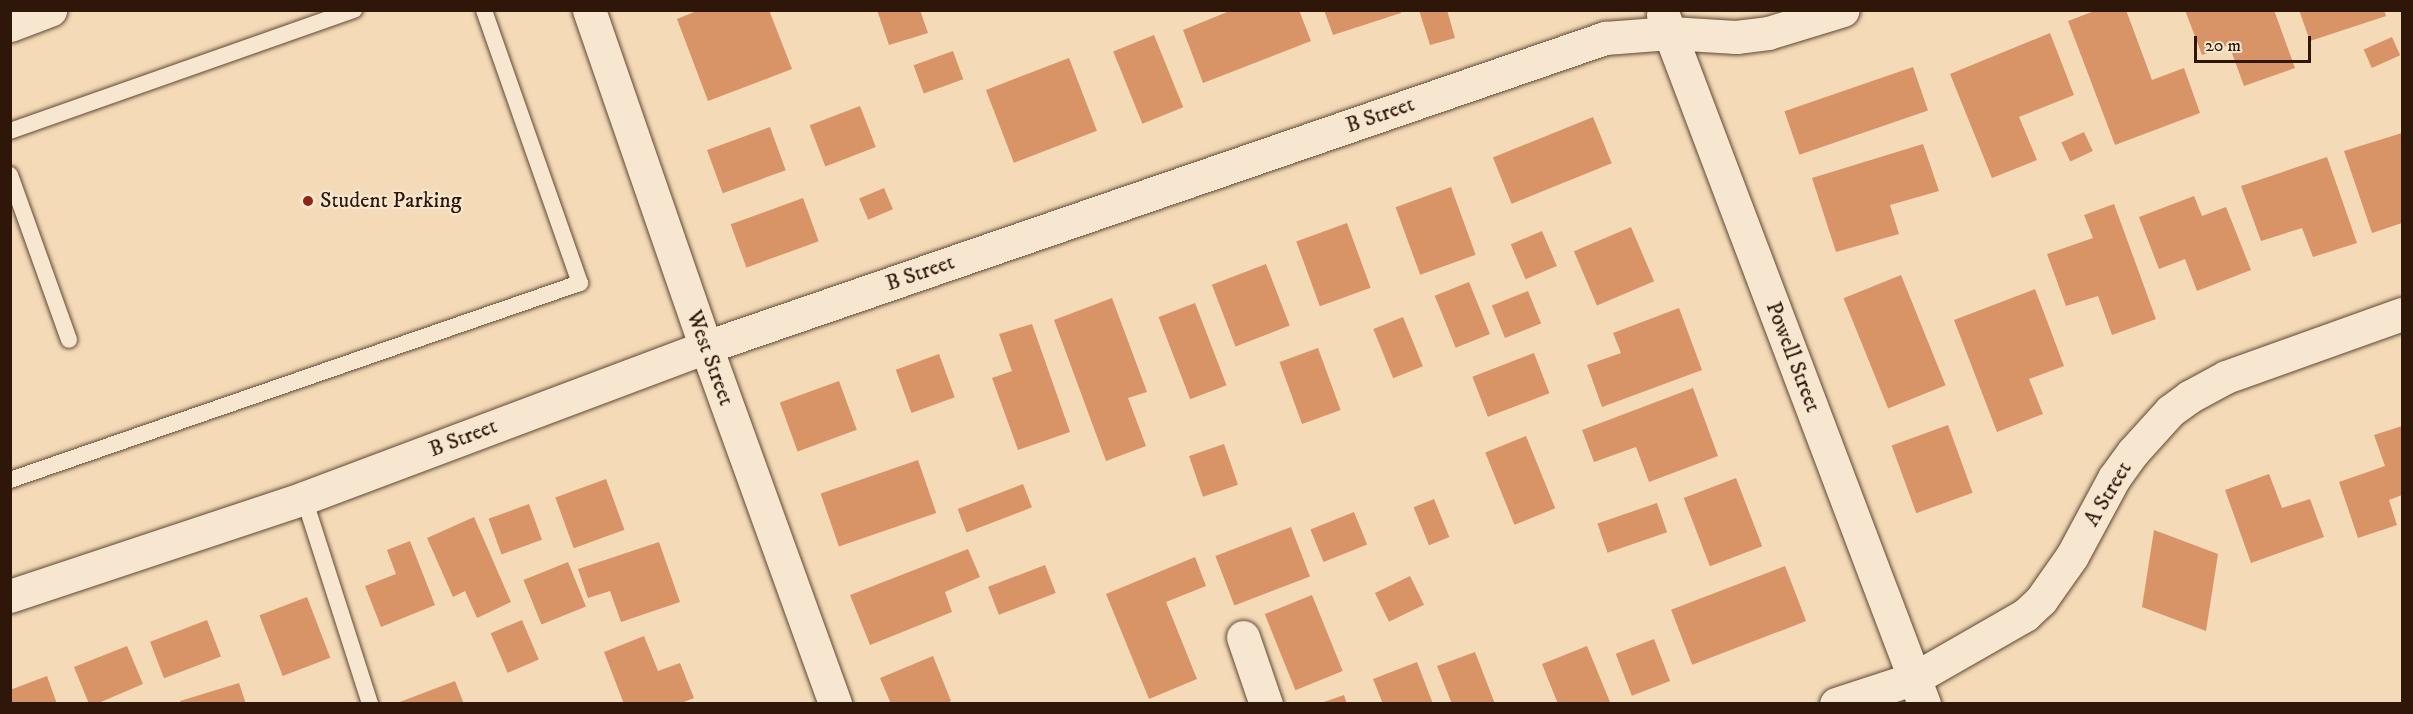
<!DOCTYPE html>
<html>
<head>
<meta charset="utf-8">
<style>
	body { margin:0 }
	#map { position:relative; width:2413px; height:714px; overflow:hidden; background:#f4dab6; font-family:"IM FELL DW Pica",serif }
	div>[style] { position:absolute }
	.building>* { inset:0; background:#d89467; transform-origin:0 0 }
	.roads { filter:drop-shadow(0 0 2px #604834) drop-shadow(0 0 2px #604834) }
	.service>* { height:16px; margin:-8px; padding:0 8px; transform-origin:8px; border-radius:8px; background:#f8e7d0 }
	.minor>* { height:33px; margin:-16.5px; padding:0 16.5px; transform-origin:16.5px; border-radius:16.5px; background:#f8e7d0 }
	.tertiary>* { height:33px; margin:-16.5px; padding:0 16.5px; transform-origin:16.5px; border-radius:16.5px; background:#f8e7d0 }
	.dots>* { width:16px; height:16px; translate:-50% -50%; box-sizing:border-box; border:3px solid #f8e7d0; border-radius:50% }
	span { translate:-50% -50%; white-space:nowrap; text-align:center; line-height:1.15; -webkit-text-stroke:4.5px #f8e7d0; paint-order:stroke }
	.street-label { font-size:22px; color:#2e1708 }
	.poi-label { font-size:22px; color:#2e1708 }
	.left { translate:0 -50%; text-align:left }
	.frame { position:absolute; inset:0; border:12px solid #2e1708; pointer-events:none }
	.scale { position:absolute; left:2194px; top:36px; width:117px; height:27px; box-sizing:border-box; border:3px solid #2e1708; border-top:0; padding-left:8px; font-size:18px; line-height:21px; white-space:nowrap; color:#2e1708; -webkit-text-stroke:4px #f8e7d0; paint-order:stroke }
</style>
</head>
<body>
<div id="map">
	<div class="building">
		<div style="clip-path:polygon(699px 10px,769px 10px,792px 69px,708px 101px,677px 19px)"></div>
		<div style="clip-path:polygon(877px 10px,920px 10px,928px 33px,889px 45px)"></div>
		<div style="clip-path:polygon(1232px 10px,1299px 10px,1311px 41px,1203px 83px,1183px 30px)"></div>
		<div style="clip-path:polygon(1324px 10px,1400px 10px,1401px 13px,1333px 35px)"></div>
		<div style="clip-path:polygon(1419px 10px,1447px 10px,1455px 38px,1430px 45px)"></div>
		<div style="clip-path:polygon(2097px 10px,2126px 10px,2152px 80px,2184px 68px,2200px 113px,2115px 145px,2068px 21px)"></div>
		<div style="clip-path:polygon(2185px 10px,2274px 10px,2295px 68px,2244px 86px,2229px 45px,2202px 55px)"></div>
		<div style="clip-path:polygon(2299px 10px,2384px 10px,2386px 16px,2310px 41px)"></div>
		<div style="clip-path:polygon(2050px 33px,2074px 95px,2019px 117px,2037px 160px,1992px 178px,1950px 74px)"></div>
		<div style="left:1154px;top:35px;width:78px;height:44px;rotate:68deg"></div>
		<div style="left:2392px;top:37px;width:20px;height:31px;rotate:66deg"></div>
		<div style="left:953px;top:51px;width:30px;height:42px;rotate:70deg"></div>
		<div style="left:1069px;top:58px;width:78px;height:89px;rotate:69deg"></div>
		<div style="left:1913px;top:67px;width:46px;height:136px;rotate:71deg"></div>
		<div style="left:860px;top:106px;width:44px;height:54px;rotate:69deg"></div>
		<div style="left:1593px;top:117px;width:50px;height:108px;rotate:68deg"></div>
		<div style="left:770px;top:127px;width:46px;height:67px;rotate:70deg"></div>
		<div style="left:2084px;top:132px;width:21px;height:25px;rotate:65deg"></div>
		<div style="clip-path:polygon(2402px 133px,2402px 223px,2372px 233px,2344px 151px)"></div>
		<div style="clip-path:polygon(1923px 144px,1939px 191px,1890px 205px,1899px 234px,1836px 252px,1812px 178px)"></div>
		<div style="clip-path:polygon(2327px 157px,2357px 243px,2313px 257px,2302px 228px,2261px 241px,2241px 186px)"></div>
		<div style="left:1451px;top:187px;width:72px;height:59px;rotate:70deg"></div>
		<div style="left:884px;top:188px;width:23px;height:27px;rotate:67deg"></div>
		<div style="clip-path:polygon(2194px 196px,2202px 216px,2226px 207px,2251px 270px,2197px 291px,2185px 259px,2159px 269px,2139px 217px)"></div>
		<div style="left:803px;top:198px;width:46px;height:77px;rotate:70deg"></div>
		<div style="clip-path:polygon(2114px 204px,2156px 319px,2112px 335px,2098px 296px,2066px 306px,2047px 254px,2093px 238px,2084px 215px)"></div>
		<div style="left:1347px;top:223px;width:69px;height:54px;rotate:70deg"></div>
		<div style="left:1631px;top:227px;width:59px;height:62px;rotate:67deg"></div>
		<div style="left:1542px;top:231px;width:38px;height:34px;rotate:67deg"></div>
		<div style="left:1266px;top:264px;width:66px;height:58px;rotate:69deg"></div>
		<div style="left:1901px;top:275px;width:119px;height:62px;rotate:68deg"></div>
		<div style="left:1469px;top:282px;width:56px;height:37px;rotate:68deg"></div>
		<div style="clip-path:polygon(2035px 289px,2064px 366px,2029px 379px,2043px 414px,1997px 432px,1954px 320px)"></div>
		<div style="left:1528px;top:291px;width:35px;height:39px;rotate:68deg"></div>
		<div style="clip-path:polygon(1112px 298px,1147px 392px,1128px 398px,1146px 446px,1106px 461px,1054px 320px)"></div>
		<div style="left:1195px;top:303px;width:88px;height:39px;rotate:69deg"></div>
		<div style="clip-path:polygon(1679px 308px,1702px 370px,1602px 407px,1587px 365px,1621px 353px,1613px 333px)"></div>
		<div style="left:1403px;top:317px;width:53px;height:32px;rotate:68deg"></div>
		<div style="clip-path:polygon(1032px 324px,1070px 432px,1018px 450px,992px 378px,1012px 371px,999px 334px)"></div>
		<div style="left:1318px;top:348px;width:66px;height:41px;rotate:70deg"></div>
		<div style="left:1534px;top:353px;width:43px;height:66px;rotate:69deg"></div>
		<div style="left:939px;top:354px;width:46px;height:46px;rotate:70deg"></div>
		<div style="left:839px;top:381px;width:52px;height:63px;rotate:70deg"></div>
		<div style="clip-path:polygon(1693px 388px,1718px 456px,1649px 482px,1636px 447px,1594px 462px,1582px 430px)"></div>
		<div style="left:1948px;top:425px;width:72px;height:60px;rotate:70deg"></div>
		<div style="clip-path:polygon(2402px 426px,2402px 495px,2389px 500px,2397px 525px,2358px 538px,2339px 482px,2385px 466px,2374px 435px)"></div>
		<div style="left:1526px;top:436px;width:78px;height:44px;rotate:68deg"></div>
		<div style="left:1224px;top:444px;width:43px;height:37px;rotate:71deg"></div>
		<div style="left:918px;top:460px;width:56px;height:103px;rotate:71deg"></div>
		<div style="clip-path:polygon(2269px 474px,2282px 508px,2310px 499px,2324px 537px,2251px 563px,2225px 490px)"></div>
		<div style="left:1736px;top:478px;width:73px;height:56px;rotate:69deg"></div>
		<div style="left:606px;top:479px;width:54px;height:54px;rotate:70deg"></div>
		<div style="left:1023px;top:484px;width:25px;height:70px;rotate:69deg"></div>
		<div style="left:1434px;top:499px;width:41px;height:22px;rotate:68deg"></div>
		<div style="left:1657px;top:503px;width:31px;height:63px;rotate:71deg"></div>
		<div style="left:529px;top:504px;width:38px;height:43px;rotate:70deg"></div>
		<div style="left:1354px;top:512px;width:35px;height:47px;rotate:68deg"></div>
		<div style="clip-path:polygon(474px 517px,511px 602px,477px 618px,465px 591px,453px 597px,427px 538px)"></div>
		<div style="left:1291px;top:527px;width:53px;height:81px;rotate:69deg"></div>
		<div style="clip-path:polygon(2154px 530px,2218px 554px,2206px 631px,2142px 607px)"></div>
		<div style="clip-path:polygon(410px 541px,435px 605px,381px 627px,365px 586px,396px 574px,387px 550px)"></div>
		<div style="clip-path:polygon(659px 542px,680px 602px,621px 622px,610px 591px,588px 598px,578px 569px)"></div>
		<div style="clip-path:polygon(968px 549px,980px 577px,945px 592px,952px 612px,870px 645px,850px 595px)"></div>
		<div style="clip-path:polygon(1195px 557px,1206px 586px,1166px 602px,1197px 679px,1149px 699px,1106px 594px)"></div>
		<div style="left:568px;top:562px;width:48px;height:48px;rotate:68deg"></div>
		<div style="left:1045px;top:565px;width:30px;height:61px;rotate:69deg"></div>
		<div style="left:1785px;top:566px;width:59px;height:122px;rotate:69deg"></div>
		<div style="left:1410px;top:576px;width:32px;height:39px;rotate:64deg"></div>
		<div style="left:1312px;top:595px;width:82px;height:51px;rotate:68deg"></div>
		<div style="left:307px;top:597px;width:65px;height:51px;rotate:69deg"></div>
		<div style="left:207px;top:620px;width:39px;height:61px;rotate:69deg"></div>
		<div style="left:522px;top:620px;width:43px;height:34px;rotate:67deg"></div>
		<div style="clip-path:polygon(644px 636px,658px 671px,680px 663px,694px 698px,679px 704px,624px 704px,604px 652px)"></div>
		<div style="left:1654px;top:639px;width:45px;height:41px;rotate:69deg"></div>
		<div style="clip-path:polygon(127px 646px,143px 684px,96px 704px,89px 704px,74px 667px)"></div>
		<div style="clip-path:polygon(1587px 646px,1610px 702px,1558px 704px,1542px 664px)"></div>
		<div style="clip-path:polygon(1475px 652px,1495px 704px,1452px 704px,1437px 666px)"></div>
		<div style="clip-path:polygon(933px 656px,951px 701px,945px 704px,891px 704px,880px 678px)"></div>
		<div style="clip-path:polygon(1417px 662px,1433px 704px,1383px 704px,1373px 679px)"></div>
		<div style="clip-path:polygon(47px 676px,57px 704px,10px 704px,10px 690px)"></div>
		<div style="clip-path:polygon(455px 681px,464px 704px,397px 704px,397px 703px)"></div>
		<div style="clip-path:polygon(239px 683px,246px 704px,181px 704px,180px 701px)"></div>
		<div style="clip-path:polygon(1344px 695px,1347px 704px,1321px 704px,1321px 703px)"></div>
	</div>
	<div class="roads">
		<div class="service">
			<div style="left:10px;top:131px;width:365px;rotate:-19.4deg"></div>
			<div style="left:10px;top:175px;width:175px;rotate:70.3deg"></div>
			<div style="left:10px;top:480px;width:603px;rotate:-19.07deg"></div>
			<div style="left:580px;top:283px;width:289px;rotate:-109.4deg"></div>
			<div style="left:304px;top:498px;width:216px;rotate:72.2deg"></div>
		</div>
		<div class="minor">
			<div style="left:1663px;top:15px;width:737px;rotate:69.25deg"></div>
			<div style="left:10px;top:25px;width:43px;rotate:-20.6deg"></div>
			<div style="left:10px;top:596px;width:310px;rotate:-18.4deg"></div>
			<div style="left:304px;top:498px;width:429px;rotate:-20.6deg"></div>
			<div style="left:706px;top:347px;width:951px;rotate:-18.97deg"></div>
			<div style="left:1605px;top:38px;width:65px;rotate:-4.4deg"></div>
			<div style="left:1670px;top:33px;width:66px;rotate:3.5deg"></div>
			<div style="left:1736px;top:37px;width:32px;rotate:-7deg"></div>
			<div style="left:1768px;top:33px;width:78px;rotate:-17deg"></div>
			<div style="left:1243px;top:637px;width:71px;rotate:71.1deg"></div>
			<div style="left:1836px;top:704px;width:83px;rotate:-18.2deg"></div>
			<div style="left:1915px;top:678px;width:127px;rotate:-29.8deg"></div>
			<div style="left:2025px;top:615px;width:22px;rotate:-43deg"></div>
			<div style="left:2041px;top:600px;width:54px;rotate:-54.8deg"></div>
			<div style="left:2072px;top:556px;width:89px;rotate:-61.7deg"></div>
			<div style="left:2114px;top:478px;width:32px;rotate:-54deg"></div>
			<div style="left:2133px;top:452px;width:55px;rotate:-47.9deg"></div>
			<div style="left:2170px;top:411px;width:24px;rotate:-36deg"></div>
			<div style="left:2189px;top:397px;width:42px;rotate:-28.4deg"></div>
			<div style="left:2226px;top:377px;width:187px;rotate:-19.7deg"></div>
		</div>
		<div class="tertiary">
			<div style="left:589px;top:10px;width:357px;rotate:70.9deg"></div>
			<div style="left:706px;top:347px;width:380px;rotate:70.1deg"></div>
		</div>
	</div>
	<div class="dots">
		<div style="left:308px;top:201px;background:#8f2418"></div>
	</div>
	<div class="street-label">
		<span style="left:1380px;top:115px;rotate:-19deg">B Street</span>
		<span style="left:920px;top:273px;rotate:-19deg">B Street</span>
		<span style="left:1793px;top:357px;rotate:69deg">Powell Street</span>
		<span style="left:710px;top:358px;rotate:70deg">West Street</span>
		<span style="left:463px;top:438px;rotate:-21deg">B Street</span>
		<span style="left:2108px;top:494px;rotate:-59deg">A Street</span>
	</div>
	<div class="poi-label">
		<span class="left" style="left:320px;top:201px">Student Parking</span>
	</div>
	<div class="frame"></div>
	<div class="scale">20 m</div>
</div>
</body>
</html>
